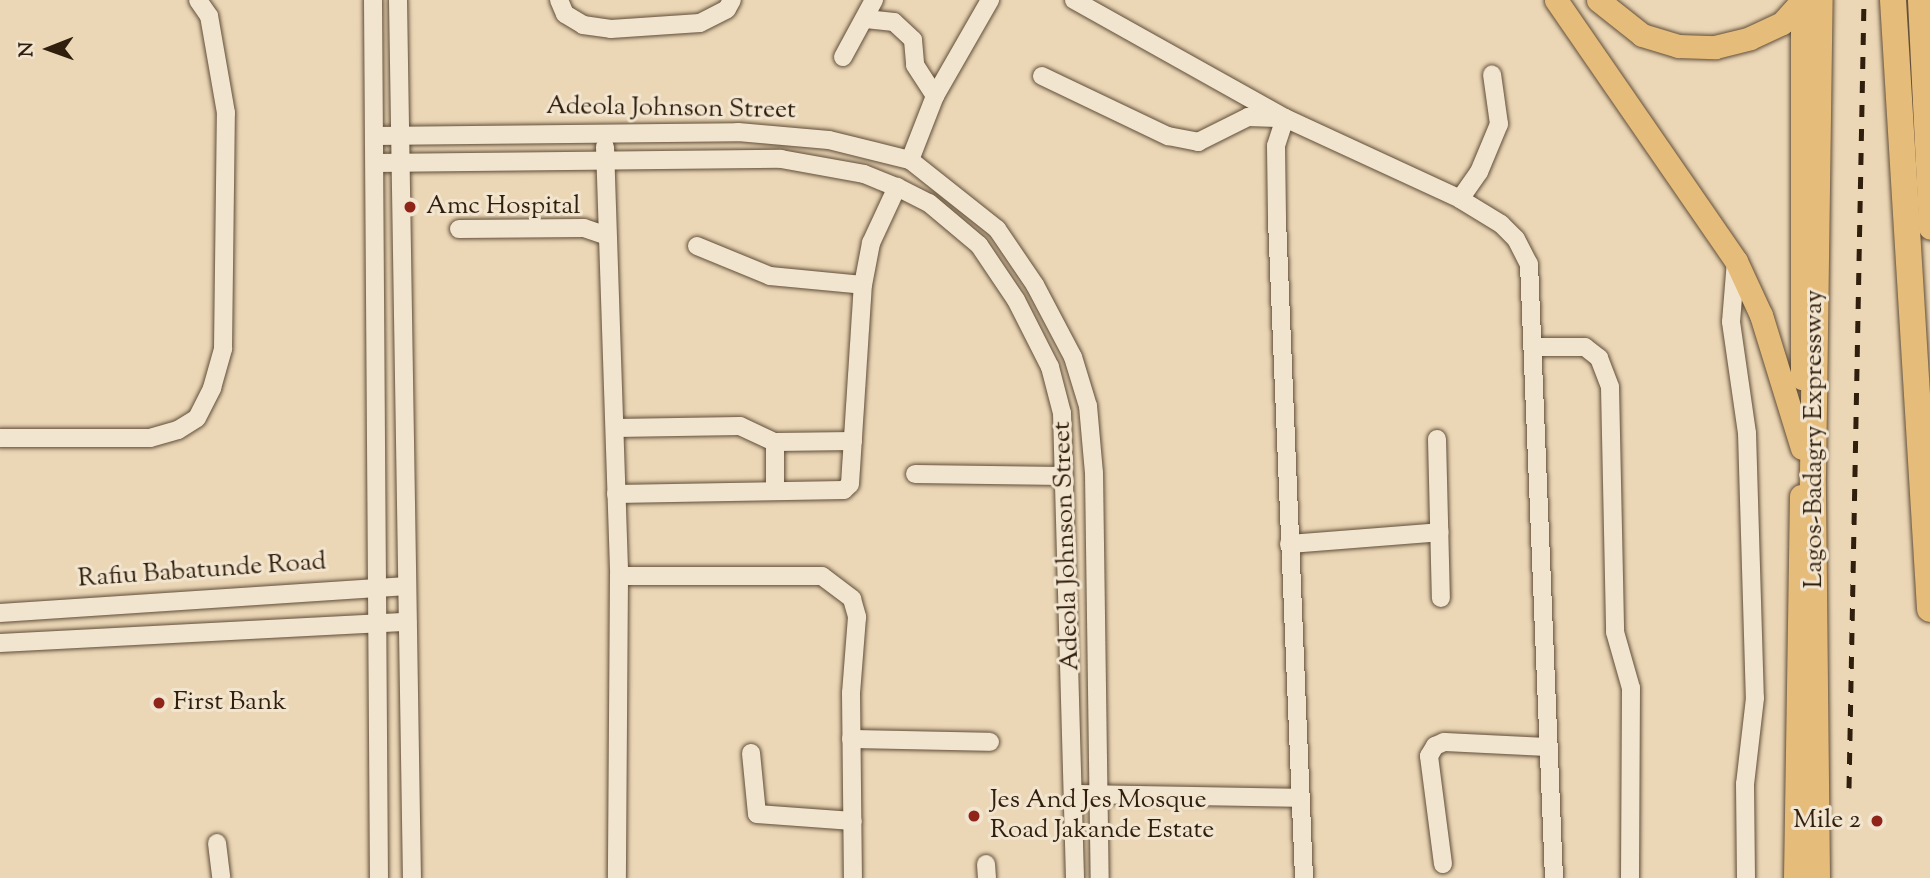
<!DOCTYPE html>
<html>
<head>
<meta charset="utf-8">
<style>
	body { margin:0 }
	#map { position:relative; width:1930px; height:878px; overflow:hidden; background:#ebd7b6; font-family:"Sorts Mill Goudy",serif }
	div>[style] { position:absolute }
	.roads { filter:drop-shadow(0 0 2px #604d38) drop-shadow(0 0 2px #604d38) }
	.minor>* { height:18px; margin:-9px; padding:0 9px; transform-origin:9px; border-radius:9px; background:#f2e5d0 }
	.major>* { height:23px; margin:-11.5px; padding:0 11.5px; transform-origin:11.5px; border-radius:11.5px; background:#e6bc7b }
	.highway>* { height:26px; margin:-13px; padding:0 13px; transform-origin:13px; border-radius:13px; background:#e6bc7b }
	.rail>* { height:5px; margin-top:-2.5px; transform-origin:0; background:repeating-linear-gradient(90deg,#311f0e 0 12px,transparent 0 24px) }
	.dots>* { width:19px; height:19px; translate:-50% -50%; box-sizing:border-box; border:4px solid #f2e5d0; border-radius:50% }
	span { translate:-50% -50%; white-space:nowrap; text-align:center; line-height:1.15; -webkit-text-stroke:6px #f2e5d0; paint-order:stroke }
	.street-label { font-size:26px; color:#311f0e }
	.poi-label { font-size:26px; color:#311f0e }
	.left { translate:0 -50%; text-align:left }
	.right { translate:-100% -50%; text-align:right }
	.north { position:absolute; left:14px; top:14px; width:70px; height:70px; -webkit-text-stroke:5px #f2e5d0; paint-order:stroke; rotate:269deg; font-size:19px; font-weight:700; line-height:28px; text-align:center; color:#311f0e }
	.north::after { content:''; display:block; margin:auto; width:24px; height:32px; background:#311f0e; clip-path:polygon(50% 0,100% 100%,50% 72%,0 100%) }
</style>
</head>
<body>
<div id="map">
	<div class="roads">
		<div class="minor">
			<div style="left:373px;top:0;width:878px;rotate:89.61deg"></div>
			<div style="left:398px;top:0;width:878px;rotate:89.09deg"></div>
			<div style="left:559px;top:0;width:15px;rotate:67deg"></div>
			<div style="left:565px;top:14px;width:21px;rotate:31deg"></div>
			<div style="left:583px;top:25px;width:28px;rotate:8deg"></div>
			<div style="left:611px;top:29px;width:89px;rotate:-3.9deg"></div>
			<div style="left:700px;top:23px;width:30px;rotate:-27deg"></div>
			<div style="left:727px;top:9px;width:10px;rotate:-61deg"></div>
			<div style="left:1074px;top:0;width:242px;rotate:29.2deg"></div>
			<div style="left:1285px;top:118px;width:193px;rotate:24.8deg"></div>
			<div style="left:1460px;top:199px;width:48px;rotate:31.4deg"></div>
			<div style="left:1501px;top:224px;width:21px;rotate:45deg"></div>
			<div style="left:1516px;top:239px;width:28px;rotate:63deg"></div>
			<div style="left:1529px;top:264px;width:615px;rotate:87.67deg"></div>
			<div style="left:866px;top:19px;width:28px;rotate:6deg"></div>
			<div style="left:894px;top:22px;width:26px;rotate:43deg"></div>
			<div style="left:913px;top:40px;width:25px;rotate:85deg"></div>
			<div style="left:915px;top:65px;width:37px;rotate:57deg"></div>
			<div style="left:843px;top:57px;width:65px;rotate:-61.5deg"></div>
			<div style="left:1042px;top:76px;width:140px;rotate:25.5deg"></div>
			<div style="left:1168px;top:136px;width:31px;rotate:11deg"></div>
			<div style="left:1198px;top:142px;width:56px;rotate:-26.6deg"></div>
			<div style="left:1248px;top:117px;width:37px;rotate:2deg"></div>
			<div style="left:1285px;top:118px;width:29px;rotate:108deg"></div>
			<div style="left:1276px;top:146px;width:74px;rotate:89.2deg"></div>
			<div style="left:1277px;top:220px;width:659px;rotate:87.65deg"></div>
			<div style="left:375px;top:136px;width:363px;rotate:-0.6deg"></div>
			<div style="left:738px;top:132px;width:91px;rotate:5deg"></div>
			<div style="left:829px;top:140px;width:83px;rotate:13.9deg"></div>
			<div style="left:910px;top:160px;width:111px;rotate:38.4deg"></div>
			<div style="left:997px;top:229px;width:68px;rotate:55.8deg"></div>
			<div style="left:1035px;top:285px;width:81px;rotate:62.2deg"></div>
			<div style="left:1073px;top:357px;width:51px;rotate:73deg"></div>
			<div style="left:1088px;top:406px;width:67px;rotate:84.9deg"></div>
			<div style="left:1094px;top:473px;width:405px;rotate:89.2deg"></div>
			<div style="left:605px;top:147px;width:429px;rotate:88.1deg"></div>
			<div style="left:619px;top:576px;width:302px;rotate:90.4deg"></div>
			<div style="left:910px;top:160px;width:69px;rotate:-68.7deg"></div>
			<div style="left:935px;top:96px;width:111px;rotate:-60.2deg"></div>
			<div style="left:375px;top:163px;width:406px;rotate:-0.6deg"></div>
			<div style="left:781px;top:159px;width:84px;rotate:10.2deg"></div>
			<div style="left:864px;top:174px;width:35px;rotate:22deg"></div>
			<div style="left:897px;top:187px;width:36px;rotate:27deg"></div>
			<div style="left:929px;top:203px;width:65px;rotate:40deg"></div>
			<div style="left:979px;top:245px;width:66px;rotate:56.1deg"></div>
			<div style="left:1016px;top:300px;width:75px;rotate:63.1deg"></div>
			<div style="left:1050px;top:367px;width:48px;rotate:75.4deg"></div>
			<div style="left:1062px;top:413px;width:465px;rotate:88.4deg"></div>
			<div style="left:1460px;top:199px;width:33px;rotate:-55deg"></div>
			<div style="left:1479px;top:172px;width:52px;rotate:-67.4deg"></div>
			<div style="left:1499px;top:124px;width:50px;rotate:-98deg"></div>
			<div style="left:459px;top:229px;width:125px;rotate:-0.5deg"></div>
			<div style="left:584px;top:228px;width:24px;rotate:19deg"></div>
			<div style="left:697px;top:246px;width:79px;rotate:22.3deg"></div>
			<div style="left:770px;top:276px;width:93px;rotate:5.5deg"></div>
			<div style="left:863px;top:285px;width:43px;rotate:-79.2deg"></div>
			<div style="left:871px;top:243px;width:62px;rotate:-65.1deg"></div>
			<div style="left:1736px;top:261px;width:61px;rotate:94.7deg"></div>
			<div style="left:1731px;top:322px;width:112px;rotate:81.8deg"></div>
			<div style="left:1747px;top:433px;width:265px;rotate:88.3deg"></div>
			<div style="left:1755px;top:698px;width:87px;rotate:96.6deg"></div>
			<div style="left:1745px;top:784px;width:94px;rotate:89.4deg"></div>
			<div style="left:1533px;top:347px;width:52px"></div>
			<div style="left:1585px;top:347px;width:18px;rotate:38deg"></div>
			<div style="left:1599px;top:358px;width:31px;rotate:69deg"></div>
			<div style="left:1610px;top:387px;width:245px;rotate:88.8deg"></div>
			<div style="left:1615px;top:632px;width:58px;rotate:74.1deg"></div>
			<div style="left:1631px;top:688px;width:190px;rotate:90.3deg"></div>
			<div style="left:615px;top:428px;width:125px;rotate:-0.9deg"></div>
			<div style="left:740px;top:426px;width:38px;rotate:25deg"></div>
			<div style="left:775px;top:442px;width:78px;rotate:-0.7deg"></div>
			<div style="left:0;top:438px;width:150px"></div>
			<div style="left:150px;top:438px;width:29px;rotate:-16deg"></div>
			<div style="left:178px;top:430px;width:22px;rotate:-32deg"></div>
			<div style="left:197px;top:418px;width:34px;rotate:-63deg"></div>
			<div style="left:212px;top:388px;width:41px;rotate:-74.2deg"></div>
			<div style="left:223px;top:349px;width:236px;rotate:-89.3deg"></div>
			<div style="left:226px;top:113px;width:98px;rotate:-99.9deg"></div>
			<div style="left:209px;top:16px;width:19px;rotate:-125deg"></div>
			<div style="left:1437px;top:439px;width:159px;rotate:88.6deg"></div>
			<div style="left:775px;top:442px;width:48px;rotate:90deg"></div>
			<div style="left:915px;top:474px;width:148px;rotate:0.8deg"></div>
			<div style="left:616px;top:494px;width:228px;rotate:-1deg"></div>
			<div style="left:844px;top:490px;width:8px;rotate:-45deg"></div>
			<div style="left:850px;top:484px;width:199px;rotate:-86.3deg"></div>
			<div style="left:1289px;top:544px;width:151px;rotate:-4.5deg"></div>
			<div style="left:619px;top:576px;width:203px"></div>
			<div style="left:822px;top:576px;width:38px;rotate:37deg"></div>
			<div style="left:852px;top:599px;width:19px;rotate:74deg"></div>
			<div style="left:857px;top:617px;width:76px;rotate:94.5deg"></div>
			<div style="left:851px;top:693px;width:185px;rotate:89.4deg"></div>
			<div style="left:0;top:613px;width:408px;rotate:-3.8deg"></div>
			<div style="left:0;top:643px;width:408px;rotate:-3deg"></div>
			<div style="left:851px;top:739px;width:139px;rotate:1.2deg"></div>
			<div style="left:751px;top:753px;width:61px;rotate:84.4deg"></div>
			<div style="left:757px;top:814px;width:96px;rotate:4.2deg"></div>
			<div style="left:1073px;top:794px;width:227px;rotate:1deg"></div>
			<div style="left:217px;top:843px;width:35px;rotate:83deg"></div>
			<div style="left:986px;top:864px;width:14px;rotate:86deg"></div>
			<div style="left:1443px;top:864px;width:109px;rotate:-97.4deg"></div>
			<div style="left:1429px;top:756px;width:12px;rotate:-59deg"></div>
			<div style="left:1435px;top:746px;width:10px;rotate:-24deg"></div>
			<div style="left:1444px;top:742px;width:104px;rotate:2.8deg"></div>
		</div>
		<div class="major">
			<div style="left:1556px;top:0;width:317px;rotate:55.4deg"></div>
			<div style="left:1736px;top:261px;width:60px;rotate:65.2deg"></div>
			<div style="left:1761px;top:315px;width:139px;rotate:72.9deg"></div>
			<div style="left:1598px;top:0;width:56px;rotate:38.5deg"></div>
			<div style="left:1642px;top:35px;width:38px;rotate:17deg"></div>
			<div style="left:1678px;top:46px;width:37px;rotate:2deg"></div>
			<div style="left:1715px;top:47px;width:36px;rotate:-14deg"></div>
			<div style="left:1750px;top:38px;width:35px;rotate:-25deg"></div>
			<div style="left:1782px;top:23px;width:30px;rotate:-48deg"></div>
			<div style="left:1919px;top:0;width:228px;rotate:87.2deg"></div>
			<div style="left:1802px;top:378px;width:378px;rotate:-90deg"></div>
			<div style="left:1795px;top:878px;width:382px;rotate:-89.1deg"></div>
		</div>
		<div class="highway">
			<div style="left:1893px;top:0;width:610px;rotate:86.52deg"></div>
			<div style="left:1817px;top:878px;width:405px;rotate:-90.6deg"></div>
			<div style="left:1813px;top:473px;width:473px;rotate:-89.2deg"></div>
		</div>
	</div>
	<div class="rail">
		<div style="left:1849px;top:788px;width:788px;rotate:-88.91deg"></div>
	</div>
	<div class="dots">
		<div style="left:410px;top:207px;background:#8f2418"></div>
		<div style="left:159px;top:703px;background:#8f2418"></div>
		<div style="left:974px;top:816px;background:#8f2418"></div>
		<div style="left:1877px;top:821px;background:#8f2418"></div>
	</div>
	<div class="street-label">
		<span style="left:671px;top:109px;rotate:1deg">Adeola Johnson Street</span>
		<span style="left:1815px;top:439px;rotate:-90deg">Lagos-Badagry Expressway</span>
		<span style="left:1067px;top:546px;rotate:-92deg">Adeola Johnson Street</span>
		<span style="left:202px;top:571px;rotate:-4deg">Rafiu Babatunde Road</span>
	</div>
	<div class="poi-label">
		<span class="left" style="left:426px;top:207px">Amc Hospital</span>
		<span class="left" style="left:173px;top:703px">First Bank</span>
		<span class="left" style="left:990px;top:816px">Jes And Jes Mosque<br>Road Jakande Estate</span>
		<span class="right" style="left:1861px;top:821px">Mile 2</span>
	</div>
	<div class="north">N</div>
</div>
</body>
</html>
